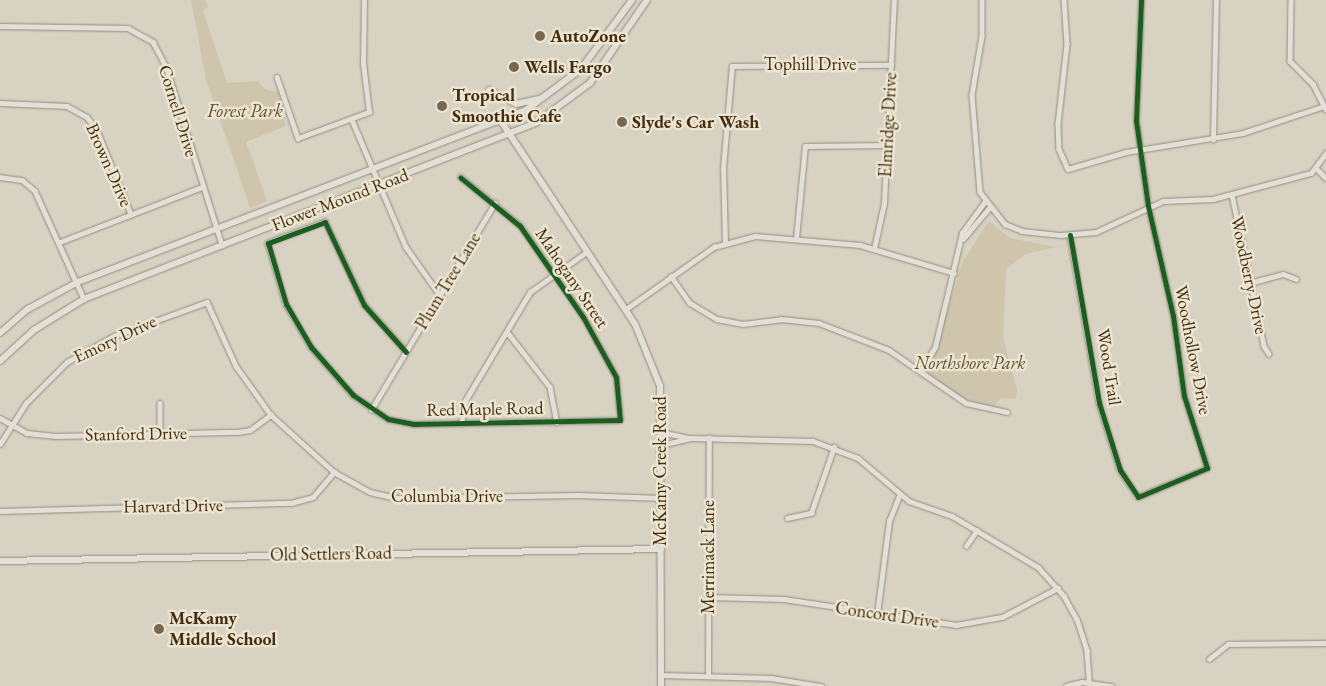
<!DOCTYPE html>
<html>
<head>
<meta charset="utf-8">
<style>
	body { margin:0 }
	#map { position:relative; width:1326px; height:686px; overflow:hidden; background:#d8d2c2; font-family:"EB Garamond",serif }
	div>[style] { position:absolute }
	.green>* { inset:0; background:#cfc5ad }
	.roads { filter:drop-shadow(0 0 1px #948d81) drop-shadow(0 0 1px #948d81) }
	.street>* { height:4.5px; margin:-2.25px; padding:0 2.25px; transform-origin:2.25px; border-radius:2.25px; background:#e1dfd6 }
	.secondary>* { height:6px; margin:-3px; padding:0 3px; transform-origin:3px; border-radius:3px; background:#e1dfd6 }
	.cycleway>* { height:5px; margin:-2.5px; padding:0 2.5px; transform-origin:2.5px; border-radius:2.5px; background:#1b5e20 }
	.dots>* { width:14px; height:14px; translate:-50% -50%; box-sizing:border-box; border:2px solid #ece5d1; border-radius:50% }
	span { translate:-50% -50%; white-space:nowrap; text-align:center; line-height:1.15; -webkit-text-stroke:5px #ece5d1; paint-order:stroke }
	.poi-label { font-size:18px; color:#442e11; font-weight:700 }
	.left { translate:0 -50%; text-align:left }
	.street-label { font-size:18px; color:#442e11 }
	.park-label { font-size:18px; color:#5e4a2d; font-style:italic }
</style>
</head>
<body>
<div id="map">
	<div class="green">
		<div style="clip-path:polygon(191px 0,205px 0,208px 6px,203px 11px,227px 83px,258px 81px,266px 90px,279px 92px,286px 126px,246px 142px,267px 201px,250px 208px,206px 79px)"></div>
		<div style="clip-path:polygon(989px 221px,1010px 238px,1056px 247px,1026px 254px,1006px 269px,1003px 338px,1017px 390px,1016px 399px,1001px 398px,993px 407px,964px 399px,927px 374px,963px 261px)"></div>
	</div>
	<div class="roads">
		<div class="street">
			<div style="left:982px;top:0;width:36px;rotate:90deg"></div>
			<div style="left:982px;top:36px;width:60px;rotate:99.6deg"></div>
			<div style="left:972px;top:95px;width:97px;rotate:85.3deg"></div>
			<div style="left:980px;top:192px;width:41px;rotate:52deg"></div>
			<div style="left:1005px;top:224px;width:18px;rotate:22deg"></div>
			<div style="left:1022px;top:231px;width:39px;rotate:6deg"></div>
			<div style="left:1061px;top:235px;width:35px;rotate:-5deg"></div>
			<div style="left:1096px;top:232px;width:74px;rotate:-24.8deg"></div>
			<div style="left:1163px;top:201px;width:50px;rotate:-2.3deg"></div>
			<div style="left:1213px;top:199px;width:101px;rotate:-14.9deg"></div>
			<div style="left:1311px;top:173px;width:25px;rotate:-53deg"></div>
			<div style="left:1064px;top:0;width:44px;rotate:86.1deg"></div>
			<div style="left:1067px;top:44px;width:81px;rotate:96.4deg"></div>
			<div style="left:1058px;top:124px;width:25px;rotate:88deg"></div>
			<div style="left:1059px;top:149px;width:22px;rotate:66deg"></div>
			<div style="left:1068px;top:169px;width:60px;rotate:-16.3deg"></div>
			<div style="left:1126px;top:152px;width:119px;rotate:-9.2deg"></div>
			<div style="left:1243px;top:133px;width:85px;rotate:-18.4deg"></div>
			<div style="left:1291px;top:0;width:61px;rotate:90.9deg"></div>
			<div style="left:1290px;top:61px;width:33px;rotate:45deg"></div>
			<div style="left:1313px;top:84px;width:28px;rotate:63deg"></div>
			<div style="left:0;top:26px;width:128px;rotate:0.9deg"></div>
			<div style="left:128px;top:28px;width:29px;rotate:29deg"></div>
			<div style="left:153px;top:42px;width:27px;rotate:62deg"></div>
			<div style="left:166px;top:66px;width:188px;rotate:72.6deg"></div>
			<div style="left:277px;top:77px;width:65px;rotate:71deg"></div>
			<div style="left:298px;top:138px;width:76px;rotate:-20.1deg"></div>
			<div style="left:369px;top:112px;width:49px;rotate:-97deg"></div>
			<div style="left:363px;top:63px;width:63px;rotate:-89.1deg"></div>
			<div style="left:0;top:103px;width:67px;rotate:2.6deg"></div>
			<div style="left:67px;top:106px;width:23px;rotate:29deg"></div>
			<div style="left:87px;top:117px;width:16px;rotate:52deg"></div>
			<div style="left:97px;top:130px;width:91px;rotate:68deg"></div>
			<div style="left:352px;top:120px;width:138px;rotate:67deg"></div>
			<div style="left:406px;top:247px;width:57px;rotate:54.9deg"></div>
			<div style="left:1213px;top:140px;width:140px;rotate:-88.8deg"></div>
			<div style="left:1316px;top:168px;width:14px;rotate:45deg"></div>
			<div style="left:0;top:177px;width:22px;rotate:8deg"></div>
			<div style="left:22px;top:180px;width:17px;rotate:40deg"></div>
			<div style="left:35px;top:191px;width:119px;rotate:65.6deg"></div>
			<div style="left:1232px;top:195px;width:154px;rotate:78deg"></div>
			<div style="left:1264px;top:346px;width:9px;rotate:58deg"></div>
			<div style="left:1070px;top:235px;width:170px;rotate:80.2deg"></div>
			<div style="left:1099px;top:403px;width:70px;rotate:72.6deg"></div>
			<div style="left:1120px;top:470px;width:32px;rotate:56deg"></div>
			<div style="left:1138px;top:497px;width:75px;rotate:-22.8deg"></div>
			<div style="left:1207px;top:468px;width:76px;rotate:-107.7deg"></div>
			<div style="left:1184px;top:396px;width:81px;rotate:-97.8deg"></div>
			<div style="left:1173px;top:316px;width:113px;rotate:-102.8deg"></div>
			<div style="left:1148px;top:206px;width:86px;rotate:-98deg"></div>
			<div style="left:1136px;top:121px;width:121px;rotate:-87.6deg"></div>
			<div style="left:796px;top:239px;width:93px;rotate:-84.5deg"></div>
			<div style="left:805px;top:146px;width:83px;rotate:-0.7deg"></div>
			<div style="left:963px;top:239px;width:40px;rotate:-50deg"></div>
			<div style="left:60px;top:242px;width:152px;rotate:-21.2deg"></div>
			<div style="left:725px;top:243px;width:75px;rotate:-91.5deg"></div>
			<div style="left:723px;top:168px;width:102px;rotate:-85deg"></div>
			<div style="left:732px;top:66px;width:159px;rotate:-0.4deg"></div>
			<div style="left:874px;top:249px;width:47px;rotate:-77.7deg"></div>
			<div style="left:884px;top:203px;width:203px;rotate:-87.2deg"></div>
			<div style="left:671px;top:276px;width:33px;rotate:55deg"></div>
			<div style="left:690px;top:303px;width:31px;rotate:31deg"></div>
			<div style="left:717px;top:319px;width:26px;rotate:11deg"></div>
			<div style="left:743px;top:324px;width:38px;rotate:-7deg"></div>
			<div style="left:781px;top:319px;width:38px;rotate:6deg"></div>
			<div style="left:819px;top:323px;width:75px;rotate:21.1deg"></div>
			<div style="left:889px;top:350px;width:93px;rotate:34.5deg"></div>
			<div style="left:966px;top:403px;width:42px;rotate:12.4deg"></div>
			<div style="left:1253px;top:282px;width:31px;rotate:-15deg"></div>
			<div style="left:1283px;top:274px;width:14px;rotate:21deg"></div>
			<div style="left:626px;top:309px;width:108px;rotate:-35.2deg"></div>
			<div style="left:714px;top:247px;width:42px;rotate:-15deg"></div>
			<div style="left:755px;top:236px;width:105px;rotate:4.9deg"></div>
			<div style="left:860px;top:245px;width:98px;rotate:16.6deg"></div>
			<div style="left:508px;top:333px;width:68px;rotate:52.1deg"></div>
			<div style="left:550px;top:387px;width:36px;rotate:79deg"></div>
			<div style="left:406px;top:352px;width:63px;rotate:-131.8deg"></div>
			<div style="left:364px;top:305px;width:92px;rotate:-115.2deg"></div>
			<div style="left:325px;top:222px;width:61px;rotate:159.8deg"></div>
			<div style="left:268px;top:243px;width:64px;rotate:73.6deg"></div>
			<div style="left:286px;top:304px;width:50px;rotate:59.8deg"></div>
			<div style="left:311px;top:347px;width:64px;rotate:48.8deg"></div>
			<div style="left:353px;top:395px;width:42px;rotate:34.4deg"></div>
			<div style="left:388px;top:419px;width:25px;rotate:11deg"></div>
			<div style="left:413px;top:424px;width:207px;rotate:-1.1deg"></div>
			<div style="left:620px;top:420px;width:43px;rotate:-95.3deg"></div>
			<div style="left:616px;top:377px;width:68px;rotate:-118.8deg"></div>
			<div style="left:583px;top:317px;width:111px;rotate:-124.7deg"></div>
			<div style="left:520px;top:226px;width:77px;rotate:-140.8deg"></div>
			<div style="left:920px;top:372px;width:29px;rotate:-59deg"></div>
			<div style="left:935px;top:347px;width:117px;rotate:-76.7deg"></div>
			<div style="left:962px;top:233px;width:39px;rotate:-54deg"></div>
			<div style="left:160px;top:403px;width:31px;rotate:90deg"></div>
			<div style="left:371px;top:410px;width:241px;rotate:-59.1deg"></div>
			<div style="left:0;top:418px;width:31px;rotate:29deg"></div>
			<div style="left:27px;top:433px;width:29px;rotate:6deg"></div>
			<div style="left:56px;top:436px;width:182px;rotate:-1.3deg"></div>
			<div style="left:238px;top:432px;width:12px;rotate:-9deg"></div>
			<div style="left:250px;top:430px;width:26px;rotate:-36deg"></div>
			<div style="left:461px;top:424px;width:23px;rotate:-80deg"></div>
			<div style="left:465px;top:401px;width:127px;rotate:-59.2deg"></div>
			<div style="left:530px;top:292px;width:67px;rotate:-35.3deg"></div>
			<div style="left:661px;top:432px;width:30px;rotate:12deg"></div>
			<div style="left:0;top:444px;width:49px;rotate:-57.6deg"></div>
			<div style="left:26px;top:403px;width:58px;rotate:-45deg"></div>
			<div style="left:67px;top:362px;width:54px;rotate:-29deg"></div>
			<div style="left:114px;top:336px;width:99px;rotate:-20.1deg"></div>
			<div style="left:207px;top:302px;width:70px;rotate:65.6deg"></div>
			<div style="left:236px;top:366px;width:60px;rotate:54.5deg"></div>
			<div style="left:271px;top:415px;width:85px;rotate:42.1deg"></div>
			<div style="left:334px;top:472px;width:41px;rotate:29.1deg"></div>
			<div style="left:370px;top:492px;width:26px;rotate:13deg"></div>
			<div style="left:395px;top:498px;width:183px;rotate:-0.9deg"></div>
			<div style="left:578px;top:495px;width:83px;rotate:2.1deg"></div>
			<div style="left:661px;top:445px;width:31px;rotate:-13deg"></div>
			<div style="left:691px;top:438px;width:122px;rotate:1.4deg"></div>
			<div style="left:813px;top:441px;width:48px;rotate:20.7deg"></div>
			<div style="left:858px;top:458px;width:67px;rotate:40.1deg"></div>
			<div style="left:909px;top:501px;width:46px;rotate:19.2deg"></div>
			<div style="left:952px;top:516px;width:100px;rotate:30.7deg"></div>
			<div style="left:1038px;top:567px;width:39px;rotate:48deg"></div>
			<div style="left:1064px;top:596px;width:26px;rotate:61deg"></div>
			<div style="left:1077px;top:619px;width:33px;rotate:72deg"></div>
			<div style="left:1087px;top:650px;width:32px;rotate:86deg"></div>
			<div style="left:0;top:511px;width:291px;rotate:-1.6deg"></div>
			<div style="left:291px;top:503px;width:23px;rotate:-15deg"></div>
			<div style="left:313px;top:497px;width:33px;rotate:-50deg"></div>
			<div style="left:787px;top:518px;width:25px;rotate:-12deg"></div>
			<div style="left:811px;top:513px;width:70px;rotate:-70.8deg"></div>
			<div style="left:966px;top:546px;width:19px;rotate:-55deg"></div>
			<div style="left:708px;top:597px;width:76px;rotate:1.5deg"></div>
			<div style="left:784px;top:599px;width:174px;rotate:8.6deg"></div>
			<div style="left:956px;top:625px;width:47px;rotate:-9.9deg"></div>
			<div style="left:1002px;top:617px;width:63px;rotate:-27.4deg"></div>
			<div style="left:877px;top:614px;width:94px;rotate:-82.6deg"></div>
			<div style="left:889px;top:521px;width:29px;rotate:-68deg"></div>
			<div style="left:1209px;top:659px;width:24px;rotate:-38deg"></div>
			<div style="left:1228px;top:644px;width:98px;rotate:-0.6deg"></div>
			<div style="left:661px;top:675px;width:110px;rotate:1.6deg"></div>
			<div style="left:771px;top:678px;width:51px;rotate:9.1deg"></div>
			<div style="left:708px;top:676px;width:238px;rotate:-89.8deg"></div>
			<div style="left:1066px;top:686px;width:16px;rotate:-14deg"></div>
			<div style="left:1082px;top:682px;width:30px;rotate:8deg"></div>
		</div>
		<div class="secondary">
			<div style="left:489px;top:90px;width:30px;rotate:27deg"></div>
			<div style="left:516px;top:104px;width:25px;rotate:-12deg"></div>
			<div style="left:501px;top:121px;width:243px;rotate:56.6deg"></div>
			<div style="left:635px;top:324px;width:67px;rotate:68deg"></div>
			<div style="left:660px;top:386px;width:300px;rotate:89.8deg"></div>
			<div style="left:0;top:333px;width:37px;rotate:-41deg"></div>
			<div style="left:28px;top:309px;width:57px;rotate:-28.4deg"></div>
			<div style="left:78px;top:282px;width:480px;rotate:-21deg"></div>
			<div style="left:526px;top:110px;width:69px;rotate:-36.7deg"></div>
			<div style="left:581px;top:69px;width:86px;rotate:-53.5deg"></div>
			<div style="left:0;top:361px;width:46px;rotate:-42.4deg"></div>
			<div style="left:34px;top:330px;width:59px;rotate:-31.8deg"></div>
			<div style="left:84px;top:299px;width:486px;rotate:-21.3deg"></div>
			<div style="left:537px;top:122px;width:66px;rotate:-36.3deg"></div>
			<div style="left:590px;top:83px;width:101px;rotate:-55.5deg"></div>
			<div style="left:0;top:561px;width:661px;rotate:-1.04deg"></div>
		</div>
	</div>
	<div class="cycleway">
		<div style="left:1070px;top:235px;width:170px;rotate:80.2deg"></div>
		<div style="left:1099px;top:403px;width:70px;rotate:72.6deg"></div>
		<div style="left:1120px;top:470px;width:32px;rotate:56deg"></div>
		<div style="left:1138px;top:497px;width:75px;rotate:-22.8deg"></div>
		<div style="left:1207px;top:468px;width:76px;rotate:-107.7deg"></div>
		<div style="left:1184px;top:396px;width:81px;rotate:-97.8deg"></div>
		<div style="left:1173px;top:316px;width:113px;rotate:-102.8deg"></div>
		<div style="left:1148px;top:206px;width:86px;rotate:-98deg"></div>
		<div style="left:1136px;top:121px;width:121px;rotate:-87.6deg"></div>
		<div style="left:406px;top:352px;width:63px;rotate:-131.8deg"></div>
		<div style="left:364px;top:305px;width:92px;rotate:-115.2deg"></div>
		<div style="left:325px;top:222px;width:61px;rotate:159.8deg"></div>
		<div style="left:268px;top:243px;width:64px;rotate:73.6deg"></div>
		<div style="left:286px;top:304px;width:50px;rotate:59.8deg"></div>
		<div style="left:311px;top:347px;width:64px;rotate:48.8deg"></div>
		<div style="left:353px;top:395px;width:42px;rotate:34.4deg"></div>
		<div style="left:388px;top:419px;width:25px;rotate:11deg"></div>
		<div style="left:413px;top:424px;width:207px;rotate:-1.1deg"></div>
		<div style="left:620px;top:420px;width:43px;rotate:-95.3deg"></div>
		<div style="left:616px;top:377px;width:68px;rotate:-118.8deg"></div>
		<div style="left:583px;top:317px;width:111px;rotate:-124.7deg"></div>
		<div style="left:520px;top:226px;width:77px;rotate:-140.8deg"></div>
	</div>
	<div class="dots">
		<div style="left:540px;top:36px;background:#78674f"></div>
		<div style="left:514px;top:67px;background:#78674f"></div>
		<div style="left:442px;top:106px;background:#78674f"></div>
		<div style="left:622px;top:122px;background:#78674f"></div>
		<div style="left:159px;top:629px;background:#78674f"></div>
	</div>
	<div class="poi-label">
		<span class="left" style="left:550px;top:36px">AutoZone</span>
		<span class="left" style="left:524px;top:67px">Wells Fargo</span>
		<span class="left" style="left:452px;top:106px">Tropical<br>Smoothie Cafe</span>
		<span class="left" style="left:632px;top:122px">Slyde's Car Wash</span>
		<span class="left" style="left:169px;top:629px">McKamy<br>Middle School</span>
	</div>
	<div class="street-label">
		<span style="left:810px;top:64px">Tophill Drive</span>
		<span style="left:178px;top:111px;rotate:73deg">Cornell Drive</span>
		<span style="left:888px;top:125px;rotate:-87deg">Elmridge Drive</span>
		<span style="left:109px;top:165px;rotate:66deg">Brown Drive</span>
		<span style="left:340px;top:200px;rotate:-21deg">Flower Mound Road</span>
		<span style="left:1249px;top:275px;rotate:78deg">Woodberry Drive</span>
		<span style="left:572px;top:278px;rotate:56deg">Mahogany Street</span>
		<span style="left:448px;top:281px;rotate:-59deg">Plum Tree Lane</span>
		<span style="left:115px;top:339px;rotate:-25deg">Emory Drive</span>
		<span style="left:1193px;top:350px;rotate:79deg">Woodhollow Drive</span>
		<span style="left:1109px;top:367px;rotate:81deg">Wood Trail</span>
		<span style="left:485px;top:409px;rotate:-1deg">Red Maple Road</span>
		<span style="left:136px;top:434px;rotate:-1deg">Stanford Drive</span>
		<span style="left:660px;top:471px;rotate:-90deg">McKamy Creek Road</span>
		<span style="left:447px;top:496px">Columbia Drive</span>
		<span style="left:173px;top:506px;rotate:-1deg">Harvard Drive</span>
		<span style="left:331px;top:554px;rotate:-1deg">Old Settlers Road</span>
		<span style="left:708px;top:557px;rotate:-90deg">Merrimack Lane</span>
		<span style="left:887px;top:615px;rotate:8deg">Concord Drive</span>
	</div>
	<div class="park-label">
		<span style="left:245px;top:111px">Forest Park</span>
		<span style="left:970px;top:363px">Northshore Park</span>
	</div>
</div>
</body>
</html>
